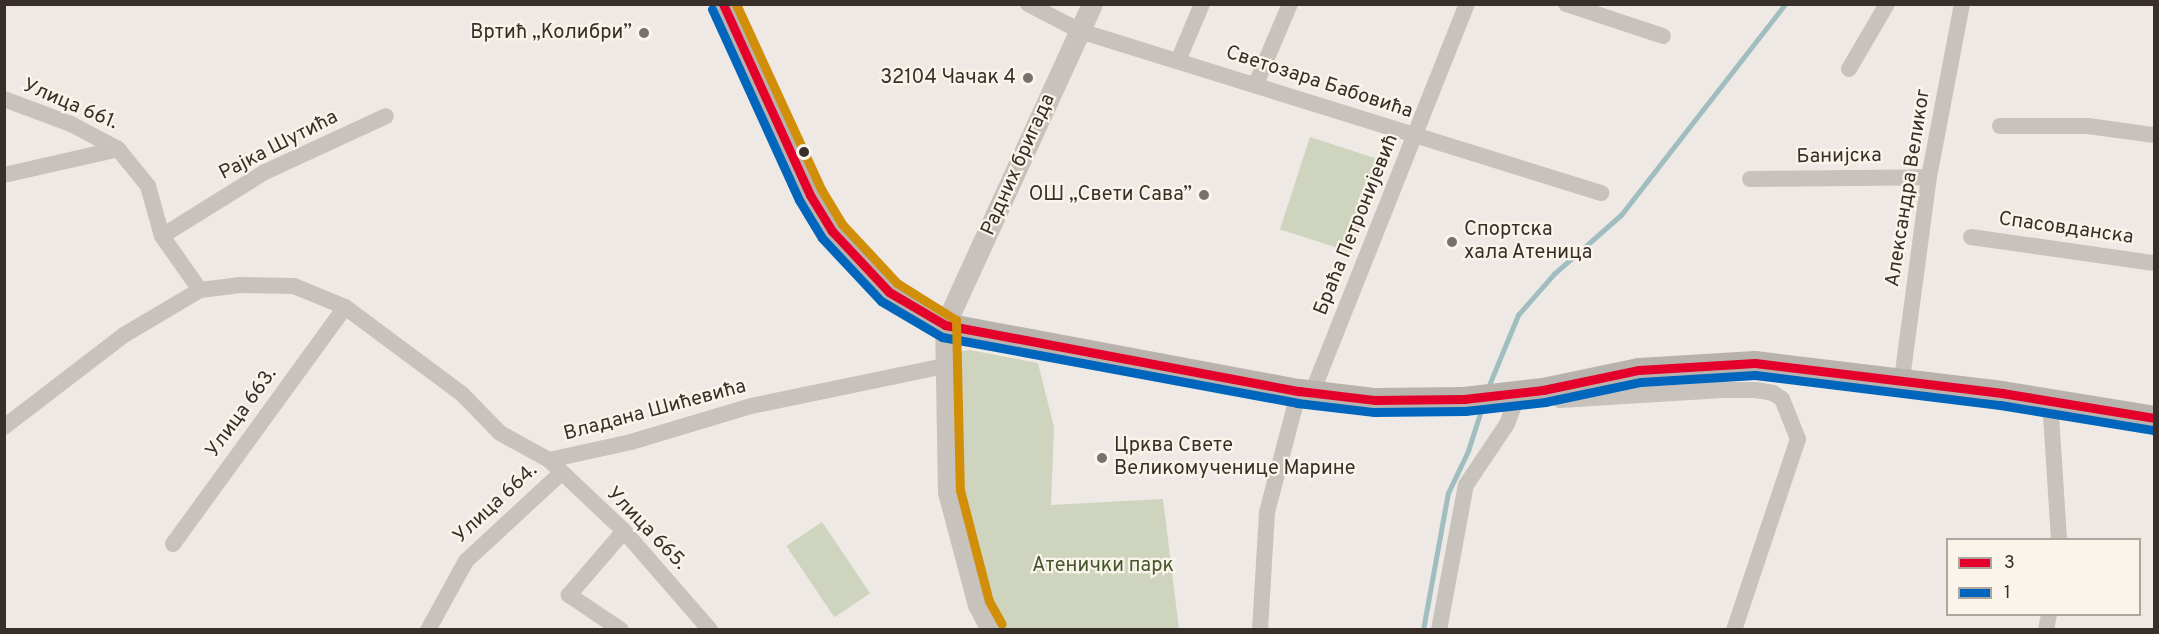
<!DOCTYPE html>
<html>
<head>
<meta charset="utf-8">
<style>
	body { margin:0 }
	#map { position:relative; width:2159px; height:634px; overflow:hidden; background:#eee9e4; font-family:Overpass,sans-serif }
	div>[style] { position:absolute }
	.green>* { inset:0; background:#ced4be; transform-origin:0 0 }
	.stream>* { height:4.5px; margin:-2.25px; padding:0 2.25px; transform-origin:2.25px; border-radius:2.25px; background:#a0bec0 }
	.minor>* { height:16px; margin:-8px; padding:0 8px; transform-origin:8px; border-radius:8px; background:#c8c2bc }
	.tertiary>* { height:21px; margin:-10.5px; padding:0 10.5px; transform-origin:10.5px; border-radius:10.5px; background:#c8c2bc }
	.secondary>* { height:24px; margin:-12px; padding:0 12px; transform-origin:12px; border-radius:12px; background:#b8b2ad }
	.bus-1>* { height:9px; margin:-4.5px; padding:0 4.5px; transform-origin:4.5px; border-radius:4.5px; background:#e4002b }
	.bus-2>* { height:9px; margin:-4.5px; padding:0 4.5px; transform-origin:4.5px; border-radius:4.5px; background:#0065bd }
	.bus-3>* { height:9px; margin:-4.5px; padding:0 4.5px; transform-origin:4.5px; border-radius:4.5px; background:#d18e08 }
	.dots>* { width:16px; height:16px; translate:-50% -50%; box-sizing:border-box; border:3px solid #faf4eb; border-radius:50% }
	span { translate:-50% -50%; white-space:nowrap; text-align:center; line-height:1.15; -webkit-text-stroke:4.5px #faf4eb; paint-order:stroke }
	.poi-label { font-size:20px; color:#392f2a }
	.right { translate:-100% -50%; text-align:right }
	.left { translate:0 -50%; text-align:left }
	.street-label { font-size:20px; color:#392f2a }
	.park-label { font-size:20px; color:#46572e }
	.frame { position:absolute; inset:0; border:6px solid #392f2a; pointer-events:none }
	.legend { position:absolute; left:1946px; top:538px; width:195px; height:78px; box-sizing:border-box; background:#faf4eb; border:2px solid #ada59e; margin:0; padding:8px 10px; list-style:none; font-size:18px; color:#392f2a }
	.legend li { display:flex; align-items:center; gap:12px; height:30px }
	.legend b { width:30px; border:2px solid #ada59e }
</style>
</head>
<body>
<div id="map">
	<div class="green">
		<div style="left:1310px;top:137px;width:76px;height:97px;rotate:18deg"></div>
		<div style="clip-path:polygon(970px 350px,1038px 363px,1054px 427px,1051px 505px,1163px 499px,1179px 629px,1004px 629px,970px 552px,953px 473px,959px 359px,962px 351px)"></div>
		<div style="left:822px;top:522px;width:86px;height:43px;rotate:56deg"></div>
	</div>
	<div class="stream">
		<div style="left:1487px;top:390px;width:81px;rotate:-67.5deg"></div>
		<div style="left:1518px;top:315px;width:55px;rotate:-48.7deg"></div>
		<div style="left:1554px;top:274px;width:89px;rotate:-41.4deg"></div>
		<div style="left:1621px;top:215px;width:267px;rotate:-52.1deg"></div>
		<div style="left:1423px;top:630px;width:139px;rotate:-79.7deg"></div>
		<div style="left:1448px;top:493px;width:47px;rotate:-64.5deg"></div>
		<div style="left:1468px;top:451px;width:49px;rotate:-72.3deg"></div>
	</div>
	<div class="minor">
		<div style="left:1028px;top:4px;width:59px;rotate:27.4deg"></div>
		<div style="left:1080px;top:31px;width:546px;rotate:17.27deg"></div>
		<div style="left:1566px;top:4px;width:102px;rotate:18.3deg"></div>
		<div style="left:1178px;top:61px;width:62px;rotate:-67.2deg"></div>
		<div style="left:1849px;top:69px;width:75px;rotate:-59.7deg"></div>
		<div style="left:1256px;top:84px;width:87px;rotate:-67deg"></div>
		<div style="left:4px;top:99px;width:72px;rotate:20.5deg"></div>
		<div style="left:71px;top:124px;width:53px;rotate:28deg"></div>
		<div style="left:118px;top:149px;width:48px;rotate:51deg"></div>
		<div style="left:148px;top:186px;width:52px;rotate:74.4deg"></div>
		<div style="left:162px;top:236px;width:66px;rotate:54.9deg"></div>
		<div style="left:2000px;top:126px;width:88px"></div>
		<div style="left:2088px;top:126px;width:67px;rotate:7.8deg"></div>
		<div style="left:4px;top:175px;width:117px;rotate:-12.8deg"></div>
		<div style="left:1750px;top:179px;width:179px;rotate:-0.6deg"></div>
		<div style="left:162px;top:236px;width:121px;rotate:-31.9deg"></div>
		<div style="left:265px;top:172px;width:133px;rotate:-24.8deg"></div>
		<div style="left:1971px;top:237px;width:185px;rotate:8.1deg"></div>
		<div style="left:1902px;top:379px;width:204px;rotate:-82.4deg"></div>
		<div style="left:1929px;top:177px;width:176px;rotate:-79.2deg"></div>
		<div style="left:1543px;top:390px;width:20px;rotate:30deg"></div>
		<div style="left:1560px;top:400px;width:163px;rotate:-3.5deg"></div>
		<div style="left:1723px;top:390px;width:33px"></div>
		<div style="left:1756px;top:390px;width:17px;rotate:10deg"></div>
		<div style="left:1773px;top:393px;width:11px;rotate:34deg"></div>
		<div style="left:1782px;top:399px;width:43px;rotate:68.2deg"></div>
		<div style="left:1798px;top:439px;width:201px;rotate:108.5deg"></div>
		<div style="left:1312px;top:393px;width:419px;rotate:-68.3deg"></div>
		<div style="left:2050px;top:400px;width:140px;rotate:86.3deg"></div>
		<div style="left:4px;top:427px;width:151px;rotate:-37.5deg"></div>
		<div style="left:124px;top:335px;width:88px;rotate:-30.6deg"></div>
		<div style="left:200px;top:290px;width:41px;rotate:-7deg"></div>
		<div style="left:241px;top:285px;width:53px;rotate:1.1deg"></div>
		<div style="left:294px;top:286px;width:55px;rotate:22.4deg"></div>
		<div style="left:345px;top:307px;width:146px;rotate:36.6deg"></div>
		<div style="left:462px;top:394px;width:54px;rotate:45.7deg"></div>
		<div style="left:500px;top:433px;width:56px;rotate:28.9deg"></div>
		<div style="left:549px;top:460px;width:84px;rotate:-12.4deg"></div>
		<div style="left:631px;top:442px;width:125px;rotate:-16.7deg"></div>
		<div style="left:751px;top:406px;width:198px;rotate:-11.7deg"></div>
		<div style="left:549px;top:460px;width:103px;rotate:43.4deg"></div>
		<div style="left:624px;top:531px;width:131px;rotate:49deg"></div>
		<div style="left:173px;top:544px;width:293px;rotate:-54deg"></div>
		<div style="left:428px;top:630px;width:79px;rotate:-61.2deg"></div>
		<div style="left:466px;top:561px;width:128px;rotate:-42.8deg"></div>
		<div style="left:621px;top:630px;width:63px;rotate:-146.1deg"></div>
		<div style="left:569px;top:595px;width:84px;rotate:-49.3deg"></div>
		<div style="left:1260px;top:630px;width:118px;rotate:-86.6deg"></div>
		<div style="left:1267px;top:512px;width:125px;rotate:-75.2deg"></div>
		<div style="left:1439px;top:630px;width:147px;rotate:-79.5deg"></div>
		<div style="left:1466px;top:485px;width:73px;rotate:-56.1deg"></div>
		<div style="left:1507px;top:424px;width:33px;rotate:-69deg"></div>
		<div style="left:2046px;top:630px;width:16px;rotate:-79deg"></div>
	</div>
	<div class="tertiary">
		<div style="left:991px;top:630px;width:28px;rotate:-117deg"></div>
		<div style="left:978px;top:605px;width:117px;rotate:-104.9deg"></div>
		<div style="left:948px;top:492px;width:167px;rotate:-91deg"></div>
		<div style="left:945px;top:325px;width:353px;rotate:-65.4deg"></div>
	</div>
	<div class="secondary">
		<div style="left:723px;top:4px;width:210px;rotate:65.5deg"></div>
		<div style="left:810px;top:195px;width:42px;rotate:58.6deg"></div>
		<div style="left:832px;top:231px;width:83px;rotate:46.9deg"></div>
		<div style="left:889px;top:292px;width:65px;rotate:30.5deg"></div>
		<div style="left:945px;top:325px;width:360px;rotate:10.6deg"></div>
		<div style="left:1299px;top:391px;width:77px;rotate:6.8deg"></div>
		<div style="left:1375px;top:400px;width:89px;rotate:-0.6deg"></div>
		<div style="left:1464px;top:399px;width:80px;rotate:-6.5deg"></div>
		<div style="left:1543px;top:390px;width:98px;rotate:-11.8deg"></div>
		<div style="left:1639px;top:370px;width:116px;rotate:-3.5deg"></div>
		<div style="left:1755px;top:363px;width:249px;rotate:6.9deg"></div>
		<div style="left:2002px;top:393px;width:154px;rotate:9.3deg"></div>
	</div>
	<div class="bus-1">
		<div style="left:723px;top:4px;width:210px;rotate:65.5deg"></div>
		<div style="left:810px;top:195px;width:42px;rotate:58.6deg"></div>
		<div style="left:832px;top:231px;width:83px;rotate:46.9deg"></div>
		<div style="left:889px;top:292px;width:65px;rotate:30.5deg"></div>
		<div style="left:945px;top:325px;width:360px;rotate:10.6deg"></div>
		<div style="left:1299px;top:391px;width:77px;rotate:6.8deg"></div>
		<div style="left:1375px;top:400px;width:89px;rotate:-0.6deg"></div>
		<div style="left:1464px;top:399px;width:80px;rotate:-6.5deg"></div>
		<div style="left:1543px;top:390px;width:98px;rotate:-11.8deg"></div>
		<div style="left:1639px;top:370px;width:116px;rotate:-3.5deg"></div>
		<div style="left:1755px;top:363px;width:249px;rotate:6.9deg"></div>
		<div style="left:2002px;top:393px;width:154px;rotate:9.3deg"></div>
	</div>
	<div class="bus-2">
		<div style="left:712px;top:9px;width:210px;rotate:65.5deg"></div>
		<div style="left:799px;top:200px;width:44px;rotate:58.8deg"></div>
		<div style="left:822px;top:238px;width:86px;rotate:46.9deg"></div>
		<div style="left:881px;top:301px;width:71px;rotate:30.5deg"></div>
		<div style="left:942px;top:337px;width:361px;rotate:10.5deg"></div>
		<div style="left:1297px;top:403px;width:78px;rotate:6.7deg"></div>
		<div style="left:1374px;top:412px;width:91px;rotate:-0.6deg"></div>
		<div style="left:1465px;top:411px;width:81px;rotate:-6.4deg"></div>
		<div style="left:1545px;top:402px;width:98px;rotate:-11.8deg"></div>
		<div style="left:1641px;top:382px;width:114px;rotate:-3.5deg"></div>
		<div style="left:1755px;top:375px;width:247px;rotate:7deg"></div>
		<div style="left:2000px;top:405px;width:154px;rotate:9.3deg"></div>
	</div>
	<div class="bus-3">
		<div style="left:736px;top:4px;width:204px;rotate:65.3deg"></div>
		<div style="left:821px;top:189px;width:41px;rotate:59deg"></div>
		<div style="left:842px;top:224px;width:81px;rotate:47deg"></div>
		<div style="left:897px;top:283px;width:70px;rotate:32.1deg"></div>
		<div style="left:956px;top:320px;width:170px;rotate:88.7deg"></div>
		<div style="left:960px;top:490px;width:115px;rotate:75.4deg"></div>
		<div style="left:989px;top:601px;width:26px;rotate:61deg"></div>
	</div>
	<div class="dots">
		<div style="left:644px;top:33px;background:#78706b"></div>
		<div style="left:1028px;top:78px;background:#78706b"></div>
		<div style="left:804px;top:152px;background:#392f2a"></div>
		<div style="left:1204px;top:195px;background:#78706b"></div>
		<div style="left:1452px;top:242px;background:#78706b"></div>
		<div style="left:1102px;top:458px;background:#78706b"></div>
	</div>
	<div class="poi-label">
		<span class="right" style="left:632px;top:33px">Вртић „Колибри”</span>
		<span class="right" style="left:1016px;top:78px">32104 Чачак 4</span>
		<span class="right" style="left:1192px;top:195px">ОШ „Свети Сава”</span>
		<span class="left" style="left:1464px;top:242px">Спортска<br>хала Атеница</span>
		<span class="left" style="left:1114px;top:458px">Црква Свете<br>Великомученице Марине</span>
	</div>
	<div class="street-label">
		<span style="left:1319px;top:83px;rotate:18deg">Светозара Бабовића</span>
		<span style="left:70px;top:105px;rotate:23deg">Улица 661.</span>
		<span style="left:279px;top:146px;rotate:-27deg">Рајка Шутића</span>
		<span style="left:1839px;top:157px;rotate:-1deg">Банијска</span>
		<span style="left:1019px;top:165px;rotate:-66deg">Радних бригада</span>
		<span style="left:1909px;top:188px;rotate:-81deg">Александра Великог</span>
		<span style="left:1357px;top:225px;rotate:-68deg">Браћа Петронијевић</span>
		<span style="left:2066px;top:229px;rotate:8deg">Спасовданска</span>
		<span style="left:655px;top:411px;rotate:-15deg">Владана Шићевића</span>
		<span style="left:242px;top:413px;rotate:-54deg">Улица 663.</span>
		<span style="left:496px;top:504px;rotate:-43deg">Улица 664.</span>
		<span style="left:646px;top:529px;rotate:46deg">Улица 665.</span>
	</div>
	<div class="park-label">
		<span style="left:1103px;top:566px">Атенички парк</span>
	</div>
	<div class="frame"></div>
	<ul class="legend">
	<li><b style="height:8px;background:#e4002b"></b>3</li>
	<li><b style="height:8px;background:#0065bd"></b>1</li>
	</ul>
</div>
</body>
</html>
